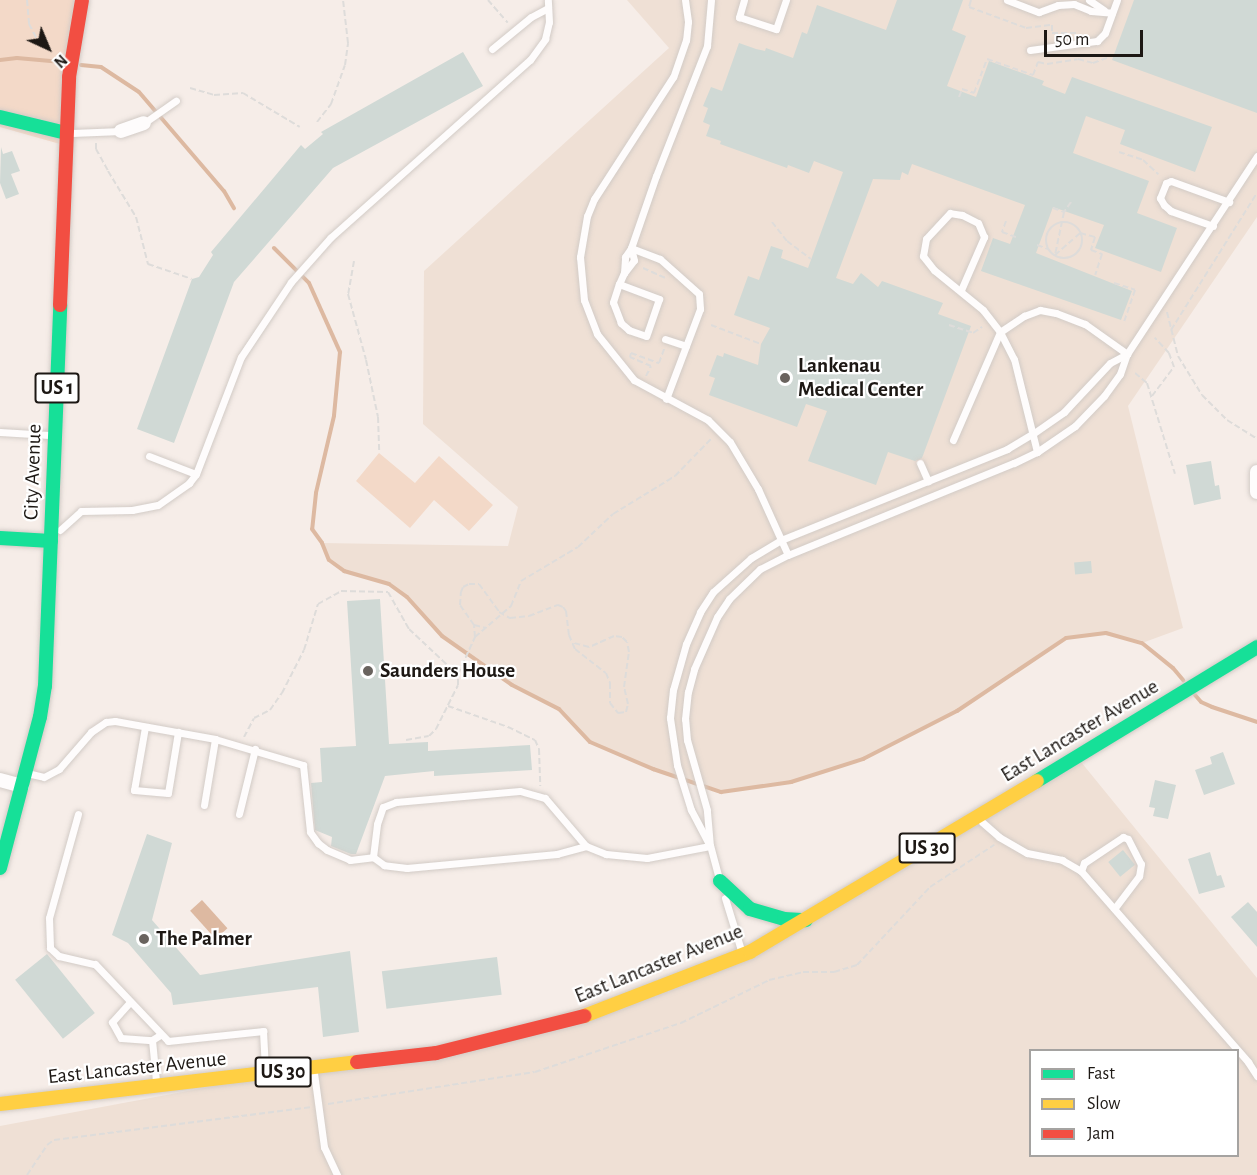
<!DOCTYPE html>
<html>
<head>
<meta charset="utf-8">
<style>
	body { margin:0 }
	#map { position:relative; width:1257px; height:1175px; overflow:hidden; background:#f6ede8; font-family:"Alegreya Sans",sans-serif }
	div>[style] { position:absolute }
	.built>* { inset:0; background:#efe0d5 }
	.green>* { inset:0; background:#f3d9c8 }
	.water>* { inset:0; background:#ddb9a1; transform-origin:0 0 }
	.stream>* { height:4px; margin:-2px; padding:0 2px; transform-origin:2px; border-radius:2px; background:#ddb9a1 }
	.building>* { inset:0; background:#d0d9d5; transform-origin:0 0 }
	.path>* { height:2px; margin-top:-1px; transform-origin:0; background:repeating-linear-gradient(90deg,#dedcda 0 6px,transparent 0 9px) }
	.path>.ring { margin:-1px; padding:0; box-sizing:content-box; background:none; border:2px solid #dedcda; border-radius:50% }
	.roads { filter:drop-shadow(0 0 2px #d2cbc6) drop-shadow(0 0 2px #d2cbc6) }
	.lane>* { height:7px; margin:-3.5px; padding:0 3.5px; transform-origin:3.5px; border-radius:3.5px; background:#fefcfc }
	.street>* { height:14px; margin:-7px; padding:0 7px; transform-origin:7px; border-radius:7px; background:#fefcfc }
	.fast>* { height:14px; margin:-7px; padding:0 7px; transform-origin:7px; border-radius:7px; background:#16e098 }
	.slow>* { height:14px; margin:-7px; padding:0 7px; transform-origin:7px; border-radius:7px; background:#ffcf43 }
	.jam>* { height:14px; margin:-7px; padding:0 7px; transform-origin:7px; border-radius:7px; background:#f24e42 }
	.dots>* { width:16px; height:16px; translate:-50% -50%; box-sizing:border-box; border:3px solid #fff; border-radius:50% }
	span { translate:-50% -50%; white-space:nowrap; text-align:center; line-height:1.15; -webkit-text-stroke:4.5px #fff; paint-order:stroke }
	.shield-label span { padding:2px 4px; background:#fff; border:2px solid; border-radius:4px; -webkit-text-stroke-width:0 }
	.shield-label { font-size:20px; color:#1d1814; font-weight:700 }
	.poi-label { font-size:21px; color:#1d1814; font-weight:700 }
	.left { translate:0 -50%; text-align:left }
	.street-label { font-size:21px; color:#1d1814 }
	.legend { position:absolute; left:1029px; top:1049px; width:210px; height:108px; box-sizing:border-box; background:#fff; border:2px solid #a5a3a1; margin:0; padding:8px 10px; list-style:none; font-size:18px; color:#1d1814 }
	.legend li { display:flex; align-items:center; gap:12px; height:30px }
	.legend b { width:30px; border:2px solid #a5a3a1 }
	.north { position:absolute; left:18px; top:18px; width:60px; height:60px; -webkit-text-stroke:4px #fff; paint-order:stroke; rotate:136deg; font-size:16px; font-weight:700; line-height:24px; text-align:center; color:#1d1814 }
	.north::after { content:''; display:block; margin:auto; width:21px; height:27px; background:#1d1814; clip-path:polygon(50% 0,100% 100%,50% 72%,0 100%) }
	.scale { position:absolute; left:1044px; top:30px; width:99px; height:27px; box-sizing:border-box; border:3px solid #1d1814; border-top:0; padding-left:8px; font-size:18px; line-height:21px; white-space:nowrap; color:#1d1814; -webkit-text-stroke:4px #fff; paint-order:stroke }
</style>
</head>
<body>
<div id="map">
	<div class="built">
		<div style="clip-path:polygon(627px 0,1257px 0,1257px 217px,1128px 406px,1183px 628px,1142px 643px,1106px 633px,1066px 638px,957px 711px,863px 759px,791px 782px,721px 792px,653px 769px,590px 742px,558px 709px,512px 685px,442px 636px,407px 597px,389px 585px,344px 571px,329px 560px,322px 543px,508px 546px,518px 507px,423px 424px,424px 271px,669px 48px)"></div>
		<div style="clip-path:polygon(evenodd,1077px 757px,1257px 978px,1257px 1175px,0 1175px,0 1126px,301px 1070px,436px 1053px,735px 958px,1077px 757px,1030px 1050px,1238px 1050px,1238px 1156px,1030px 1156px,1030px 1050px)"></div>
	</div>
	<div class="green">
		<div style="clip-path:polygon(0 0,74px 0,60px 144px,0 127px)"></div>
		<div style="clip-path:polygon(379px 453px,415px 483px,439px 456px,493px 505px,469px 531px,434px 500px,410px 528px,356px 481px)"></div>
	</div>
	<div class="water">
		<div style="left:202px;top:900px;width:38px;height:16px;rotate:48deg"></div>
	</div>
	<div class="stream">
		<div style="left:0;top:60px;width:17px;rotate:-7deg"></div>
		<div style="left:17px;top:58px;width:45px;rotate:5.1deg"></div>
		<div style="left:81px;top:65px;width:20px;rotate:6deg"></div>
		<div style="left:101px;top:67px;width:45px;rotate:33.3deg"></div>
		<div style="left:139px;top:92px;width:130px;rotate:49.4deg"></div>
		<div style="left:224px;top:191px;width:20px;rotate:60deg"></div>
		<div style="left:274px;top:248px;width:49px;rotate:45deg"></div>
		<div style="left:309px;top:283px;width:76px;rotate:65.8deg"></div>
		<div style="left:340px;top:352px;width:64px;rotate:95.4deg"></div>
		<div style="left:334px;top:416px;width:79px;rotate:103.2deg"></div>
		<div style="left:316px;top:493px;width:36px;rotate:96deg"></div>
		<div style="left:312px;top:529px;width:17px;rotate:54deg"></div>
		<div style="left:322px;top:543px;width:18px;rotate:68deg"></div>
		<div style="left:329px;top:560px;width:19px;rotate:36deg"></div>
		<div style="left:344px;top:571px;width:47px;rotate:16.1deg"></div>
		<div style="left:389px;top:584px;width:22px;rotate:36deg"></div>
		<div style="left:407px;top:597px;width:52px;rotate:48.1deg"></div>
		<div style="left:442px;top:636px;width:85px;rotate:35deg"></div>
		<div style="left:512px;top:685px;width:53px;rotate:27.1deg"></div>
		<div style="left:559px;top:709px;width:45px;rotate:46.8deg"></div>
		<div style="left:590px;top:742px;width:69px;rotate:23.2deg"></div>
		<div style="left:653px;top:769px;width:72px;rotate:18.7deg"></div>
		<div style="left:721px;top:792px;width:71px;rotate:-8.1deg"></div>
		<div style="left:791px;top:782px;width:76px;rotate:-17.7deg"></div>
		<div style="left:863px;top:759px;width:106px;rotate:-27.1deg"></div>
		<div style="left:957px;top:711px;width:131px;rotate:-33.8deg"></div>
		<div style="left:1066px;top:638px;width:40px;rotate:-7.1deg"></div>
		<div style="left:1106px;top:633px;width:37px;rotate:16deg"></div>
		<div style="left:1142px;top:643px;width:40px;rotate:39deg"></div>
		<div style="left:1173px;top:668px;width:16px;rotate:50deg"></div>
		<div style="left:1195px;top:695px;width:9px;rotate:49deg"></div>
		<div style="left:1201px;top:702px;width:12px;rotate:24deg"></div>
		<div style="left:1212px;top:707px;width:47px;rotate:18.4deg"></div>
	</div>
	<div class="building">
		<div style="clip-path:polygon(897px 0,963px 0,952px 30px,966px 36px,947px 86px,976px 97px,989px 61px,1044px 81px,1042px 85px,1065px 94px,1072px 77px,1212px 127px,1195px 172px,1120px 144px,1125px 130px,1086px 116px,1073px 153px,1149px 181px,1137px 213px,1177px 228px,1161px 272px,1095px 248px,1104px 225px,1053px 207px,1036px 253px,1132px 291px,1121px 320px,981px 271px,993px 238px,1010px 244px,1025px 205px,912px 164px,908px 175px,902px 172px,900px 180px,873px 179px,836px 278px,853px 284px,861px 273px,878px 287px,882px 281px,943px 303px,938px 314px,971px 326px,922px 458px,915px 461px,888px 452px,876px 485px,808px 461px,827px 411px,806px 404px,797px 427px,709px 395px,715px 378px,709px 376px,717px 355px,723px 357px,724px 353px,758px 365px,761px 344px,770px 328px,734px 315px,748px 276px,759px 280px,771px 246px,783px 250px,781px 258px,808px 268px,843px 172px,814px 161px,809px 173px,788px 165px,787px 168px,720px 144px,721px 141px,706px 136px,710px 125px,703px 122px,708px 108px,703px 106px,711px 87px,722px 91px,739px 43px,756px 49px,765px 51px,766px 48px,793px 58px,802px 32px,807px 34px,817px 5px,886px 30px)"></div>
		<div style="clip-path:polygon(1134px 0,1257px 0,1257px 113px,1112px 60px)"></div>
		<div style="clip-path:polygon(463px 52px,483px 86px,333px 168px,234px 282px,174px 443px,137px 429px,192px 279px,199px 277px,213px 255px,211px 252px,301px 145px,305px 149px,323px 134px,321px 132px)"></div>
		<div style="clip-path:polygon(1px 147px,3px 154px,12px 151px,20px 171px,11px 174px,19px 194px,6px 199px,0 183px)"></div>
		<div style="clip-path:polygon(1211px 461px,1215px 486px,1219px 485px,1221px 499px,1194px 505px,1186px 465px)"></div>
		<div style="left:1091px;top:561px;width:12px;height:17px;rotate:85deg"></div>
		<div style="clip-path:polygon(380px 599px,389px 744px,428px 742px,428px 751px,530px 745px,532px 770px,434px 776px,434px 771px,385px 776px,356px 854px,351px 854px,331px 846px,332px 837px,315px 830px,311px 783px,322px 782px,320px 748px,356px 746px,347px 601px)"></div>
		<div style="clip-path:polygon(1223px 752px,1235px 784px,1204px 795px,1195px 770px,1212px 764px,1210px 757px)"></div>
		<div style="clip-path:polygon(1155px 780px,1176px 785px,1168px 819px,1153px 816px,1155px 808px,1149px 807px)"></div>
		<div style="clip-path:polygon(147px 834px,172px 843px,152px 920px,200px 975px,350px 951px,359px 1032px,323px 1037px,318px 987px,173px 1005px,171px 993px,128px 943px,112px 935px)"></div>
		<div style="left:1123px;top:850px;width:19px;height:19px;rotate:51deg"></div>
		<div style="clip-path:polygon(1210px 852px,1217px 876px,1221px 875px,1225px 887px,1199px 894px,1188px 859px)"></div>
		<div style="clip-path:polygon(1248px 902px,1257px 912px,1257px 947px,1231px 917px)"></div>
		<div style="left:47px;top:954px;width:76px;height:41px;rotate:51deg"></div>
		<div style="left:497px;top:957px;width:38px;height:116px;rotate:83deg"></div>
	</div>
	<div class="path">
		<div style="left:27px;top:0;width:24px;rotate:85deg"></div>
		<div style="left:29px;top:24px;width:21px;rotate:62deg"></div>
		<div style="left:488px;top:0;width:30px;rotate:49deg"></div>
		<div style="left:971px;top:0;width:7px;rotate:106deg"></div>
		<div style="left:969px;top:7px;width:61px;rotate:20.2deg"></div>
		<div style="left:1026px;top:28px;width:26px;rotate:-7deg"></div>
		<div style="left:1052px;top:25px;width:8px;rotate:90deg"></div>
		<div style="left:1052px;top:33px;width:24px"></div>
		<div style="left:190px;top:88px;width:25px;rotate:16deg"></div>
		<div style="left:214px;top:95px;width:29px;rotate:-4deg"></div>
		<div style="left:243px;top:93px;width:66px;rotate:30.8deg"></div>
		<div style="left:959px;top:97px;width:9px;rotate:-69deg"></div>
		<div style="left:962px;top:89px;width:13px;rotate:18deg"></div>
		<div style="left:974px;top:93px;width:36px;rotate:-69deg"></div>
		<div style="left:987px;top:59px;width:49px;rotate:19.2deg"></div>
		<div style="left:1033px;top:75px;width:14px;rotate:-69deg"></div>
		<div style="left:1038px;top:62px;width:9px;rotate:13deg"></div>
		<div style="left:1047px;top:64px;width:31px;rotate:-9deg"></div>
		<div style="left:1078px;top:59px;width:16px;rotate:15deg"></div>
		<div style="left:1093px;top:63px;width:15px;rotate:-20deg"></div>
		<div style="left:317px;top:122px;width:23px;rotate:-52deg"></div>
		<div style="left:331px;top:104px;width:41px;rotate:-70.3deg"></div>
		<div style="left:345px;top:65px;width:22px;rotate:-82deg"></div>
		<div style="left:348px;top:43px;width:43px;rotate:-96.6deg"></div>
		<div style="left:96px;top:143px;width:6px;rotate:90deg"></div>
		<div style="left:96px;top:149px;width:25px;rotate:61deg"></div>
		<div style="left:108px;top:171px;width:54px;rotate:58.7deg"></div>
		<div style="left:136px;top:217px;width:49px;rotate:75.7deg"></div>
		<div style="left:148px;top:264px;width:46px;rotate:18.8deg"></div>
		<div style="left:1119px;top:152px;width:25px;rotate:18deg"></div>
		<div style="left:1143px;top:160px;width:21px;rotate:43deg"></div>
		<div style="left:1071px;top:202px;width:12px;rotate:125deg"></div>
		<div style="left:1064px;top:212px;width:44px;rotate:101.8deg"></div>
		<div style="left:1055px;top:255px;width:33px;rotate:-41deg"></div>
		<div style="left:1080px;top:233px;width:16px;rotate:15deg"></div>
		<div style="left:1095px;top:237px;width:14px;rotate:107deg"></div>
		<div style="left:1091px;top:250px;width:12px;rotate:20deg"></div>
		<div style="left:1102px;top:254px;width:22px;rotate:108deg"></div>
		<div style="left:1053px;top:208px;width:12px;rotate:20deg"></div>
		<div style="left:1006px;top:221px;width:12px;rotate:110deg"></div>
		<div style="left:1002px;top:232px;width:15px;rotate:20deg"></div>
		<div style="left:772px;top:222px;width:24px;rotate:52deg"></div>
		<div style="left:787px;top:241px;width:30px;rotate:37deg"></div>
		<div class="ring" style="left:1046px;top:222px;width:34px;height:34px"></div>
		<div style="left:1037px;top:245px;width:12px;rotate:20deg"></div>
		<div style="left:354px;top:261px;width:34px;rotate:100deg"></div>
		<div style="left:348px;top:294px;width:68px;rotate:74.7deg"></div>
		<div style="left:366px;top:360px;width:58px;rotate:78.1deg"></div>
		<div style="left:378px;top:417px;width:36px;rotate:88deg"></div>
		<div style="left:643px;top:268px;width:24px;rotate:24deg"></div>
		<div style="left:1114px;top:283px;width:22px;rotate:18deg"></div>
		<div style="left:1135px;top:290px;width:36px;rotate:109deg"></div>
		<div style="left:1167px;top:312px;width:45px;rotate:76deg"></div>
		<div style="left:1178px;top:356px;width:46px;rotate:58.4deg"></div>
		<div style="left:1202px;top:395px;width:35px;rotate:45deg"></div>
		<div style="left:1227px;top:420px;width:36px;rotate:32deg"></div>
		<div style="left:711px;top:325px;width:53px;rotate:20.8deg"></div>
		<div style="left:949px;top:325px;width:25px;rotate:18deg"></div>
		<div style="left:973px;top:333px;width:11px;rotate:-34deg"></div>
		<div style="left:1171px;top:330px;width:162px;rotate:-57.9deg"></div>
		<div style="left:1135px;top:373px;width:16px;rotate:40deg"></div>
		<div style="left:1147px;top:383px;width:95px;rotate:72.9deg"></div>
		<div style="left:646px;top:376px;width:11px;rotate:-63deg"></div>
		<div style="left:651px;top:366px;width:23px;rotate:-157deg"></div>
		<div style="left:630px;top:357px;width:4px;rotate:-76deg"></div>
		<div style="left:631px;top:353px;width:30px;rotate:20deg"></div>
		<div style="left:659px;top:363px;width:15px;rotate:-70deg"></div>
		<div style="left:1152px;top:396px;width:36px;rotate:-53deg"></div>
		<div style="left:1174px;top:367px;width:15px;rotate:-110deg"></div>
		<div style="left:1169px;top:353px;width:21px;rotate:-133deg"></div>
		<div style="left:474px;top:625px;width:12px;rotate:14deg"></div>
		<div style="left:475px;top:637px;width:12px;rotate:-95deg"></div>
		<div style="left:474px;top:625px;width:24px;rotate:-125deg"></div>
		<div style="left:460px;top:605px;width:13px;rotate:-86deg"></div>
		<div style="left:461px;top:592px;width:5px;rotate:-68deg"></div>
		<div style="left:463px;top:587px;width:7px;rotate:-27deg"></div>
		<div style="left:469px;top:584px;width:10px"></div>
		<div style="left:479px;top:584px;width:34px;rotate:54deg"></div>
		<div style="left:499px;top:612px;width:13px;rotate:29deg"></div>
		<div style="left:510px;top:618px;width:19px;rotate:-6deg"></div>
		<div style="left:529px;top:616px;width:31px;rotate:-21deg"></div>
		<div style="left:558px;top:605px;width:5px;rotate:22deg"></div>
		<div style="left:563px;top:607px;width:5px;rotate:53deg"></div>
		<div style="left:566px;top:611px;width:24px;rotate:83deg"></div>
		<div style="left:569px;top:635px;width:15px;rotate:67deg"></div>
		<div style="left:575px;top:649px;width:39px;rotate:38deg"></div>
		<div style="left:606px;top:673px;width:11px;rotate:68deg"></div>
		<div style="left:610px;top:683px;width:20px;rotate:90deg"></div>
		<div style="left:610px;top:703px;width:13px;rotate:51deg"></div>
		<div style="left:618px;top:713px;width:8px;rotate:-7deg"></div>
		<div style="left:626px;top:712px;width:8px;rotate:-76deg"></div>
		<div style="left:628px;top:704px;width:17px;rotate:-103deg"></div>
		<div style="left:624px;top:687px;width:35px;rotate:-82deg"></div>
		<div style="left:629px;top:652px;width:10px;rotate:-101deg"></div>
		<div style="left:627px;top:642px;width:7px;rotate:-135deg"></div>
		<div style="left:622px;top:637px;width:8px;rotate:-173deg"></div>
		<div style="left:614px;top:636px;width:27px;rotate:156deg"></div>
		<div style="left:589px;top:647px;width:16px;rotate:-165deg"></div>
		<div style="left:448px;top:706px;width:64px;rotate:19.3deg"></div>
		<div style="left:508px;top:727px;width:30px;rotate:26deg"></div>
		<div style="left:535px;top:740px;width:10px;rotate:66deg"></div>
		<div style="left:539px;top:749px;width:37px;rotate:88deg"></div>
		<div style="left:244px;top:737px;width:21px;rotate:-62deg"></div>
		<div style="left:254px;top:718px;width:18px;rotate:-27deg"></div>
		<div style="left:270px;top:710px;width:21px;rotate:-55deg"></div>
		<div style="left:282px;top:693px;width:48px;rotate:-62.9deg"></div>
		<div style="left:304px;top:650px;width:48px;rotate:-73.1deg"></div>
		<div style="left:318px;top:604px;width:26px;rotate:-29deg"></div>
		<div style="left:341px;top:591px;width:47px;rotate:1.2deg"></div>
		<div style="left:388px;top:592px;width:43px;rotate:60.4deg"></div>
		<div style="left:409px;top:629px;width:66px;rotate:43.2deg"></div>
		<div style="left:406px;top:740px;width:23px;rotate:-10deg"></div>
		<div style="left:429px;top:736px;width:10px;rotate:-45deg"></div>
		<div style="left:436px;top:729px;width:49px;rotate:-63.4deg"></div>
		<div style="left:458px;top:685px;width:11px;rotate:-90deg"></div>
		<div style="left:458px;top:674px;width:41px;rotate:-65.3deg"></div>
		<div style="left:475px;top:637px;width:48px;rotate:-40.7deg"></div>
		<div style="left:511px;top:606px;width:27px;rotate:-68deg"></div>
		<div style="left:521px;top:581px;width:66px;rotate:-30.8deg"></div>
		<div style="left:578px;top:547px;width:48px;rotate:-43.3deg"></div>
		<div style="left:613px;top:514px;width:73px;rotate:-31.5deg"></div>
		<div style="left:675px;top:476px;width:53px;rotate:-45.8deg"></div>
		<div style="left:328px;top:1104px;width:209px;rotate:-8.8deg"></div>
		<div style="left:535px;top:1072px;width:154px;rotate:-18.6deg"></div>
		<div style="left:681px;top:1023px;width:98px;rotate:-26deg"></div>
		<div style="left:769px;top:980px;width:35px;rotate:-13deg"></div>
		<div style="left:803px;top:972px;width:31px"></div>
		<div style="left:834px;top:972px;width:24px;rotate:-17deg"></div>
		<div style="left:857px;top:965px;width:107px;rotate:-46.9deg"></div>
		<div style="left:930px;top:887px;width:77px;rotate:-33.3deg"></div>
		<div style="left:27px;top:1175px;width:36px;rotate:-56deg"></div>
		<div style="left:47px;top:1145px;width:9px;rotate:-36deg"></div>
		<div style="left:54px;top:1140px;width:258px;rotate:-7.3deg"></div>
	</div>
	<div class="roads">
		<div class="lane">
			<div style="left:685px;top:0;width:22px;rotate:82deg"></div>
			<div style="left:688px;top:22px;width:18px;rotate:96deg"></div>
			<div style="left:686px;top:40px;width:39px;rotate:109deg"></div>
			<div style="left:673px;top:77px;width:145px;rotate:122.9deg"></div>
			<div style="left:594px;top:199px;width:18px;rotate:112deg"></div>
			<div style="left:587px;top:216px;width:42px;rotate:99.7deg"></div>
			<div style="left:580px;top:257px;width:43px;rotate:84.7deg"></div>
			<div style="left:584px;top:300px;width:36px;rotate:69deg"></div>
			<div style="left:597px;top:334px;width:59px;rotate:51.2deg"></div>
			<div style="left:634px;top:380px;width:84px;rotate:28.4deg"></div>
			<div style="left:708px;top:420px;width:31px;rotate:45deg"></div>
			<div style="left:730px;top:442px;width:55px;rotate:59.2deg"></div>
			<div style="left:758px;top:489px;width:72px;rotate:65.6deg"></div>
			<div style="left:744px;top:0;width:18px;rotate:106deg"></div>
			<div style="left:739px;top:17px;width:39px;rotate:18deg"></div>
			<div style="left:776px;top:29px;width:31px;rotate:-71deg"></div>
			<div style="left:1007px;top:0;width:34px;rotate:21deg"></div>
			<div style="left:1039px;top:12px;width:20px;rotate:-20deg"></div>
			<div style="left:1058px;top:5px;width:16px;rotate:-4deg"></div>
			<div style="left:1074px;top:4px;width:18px;rotate:22deg"></div>
			<div style="left:1091px;top:11px;width:21px;rotate:5deg"></div>
			<div style="left:1089px;top:0;width:18px;rotate:34deg"></div>
			<div style="left:492px;top:49px;width:50px;rotate:-39.4deg"></div>
			<div style="left:531px;top:17px;width:19px;rotate:-28deg"></div>
			<div style="left:1030px;top:50px;width:68px;rotate:-7.7deg"></div>
			<div style="left:1097px;top:41px;width:11px;rotate:-45deg"></div>
			<div style="left:1105px;top:33px;width:35px;rotate:-70deg"></div>
			<div style="left:144px;top:123px;width:39px;rotate:-35deg"></div>
			<div style="left:72px;top:133px;width:49px;rotate:-2.3deg"></div>
			<div style="left:1213px;top:226px;width:45px;rotate:-160.3deg"></div>
			<div style="left:1171px;top:211px;width:9px;rotate:-139deg"></div>
			<div style="left:1164px;top:205px;width:8px;rotate:-120deg"></div>
			<div style="left:1160px;top:198px;width:16px;rotate:-68deg"></div>
			<div style="left:1166px;top:183px;width:5px;rotate:-22deg"></div>
			<div style="left:1171px;top:181px;width:62px;rotate:19.9deg"></div>
			<div style="left:631px;top:248px;width:31px;rotate:21deg"></div>
			<div style="left:660px;top:259px;width:52px;rotate:41.9deg"></div>
			<div style="left:699px;top:294px;width:15px;rotate:86deg"></div>
			<div style="left:700px;top:309px;width:96px;rotate:110.7deg"></div>
			<div style="left:624px;top:273px;width:16px;rotate:-52deg"></div>
			<div style="left:634px;top:260px;width:12px;rotate:-104deg"></div>
			<div style="left:619px;top:284px;width:43px;rotate:20.6deg"></div>
			<div style="left:659px;top:299px;width:39px;rotate:109deg"></div>
			<div style="left:646px;top:336px;width:18px;rotate:-161deg"></div>
			<div style="left:629px;top:330px;width:11px;rotate:-139deg"></div>
			<div style="left:621px;top:323px;width:22px;rotate:-111deg"></div>
			<div style="left:613px;top:302px;width:19px;rotate:-72deg"></div>
			<div style="left:619px;top:284px;width:12px;rotate:-66deg"></div>
			<div style="left:624px;top:273px;width:16px;rotate:-86deg"></div>
			<div style="left:625px;top:257px;width:11px;rotate:-56deg"></div>
			<div style="left:631px;top:248px;width:76px;rotate:-70.9deg"></div>
			<div style="left:656px;top:176px;width:140px;rotate:-68.6deg"></div>
			<div style="left:707px;top:46px;width:46px;rotate:-85deg"></div>
			<div style="left:961px;top:290px;width:58px;rotate:-66.5deg"></div>
			<div style="left:984px;top:237px;width:15px;rotate:-113deg"></div>
			<div style="left:978px;top:223px;width:18px;rotate:-153deg"></div>
			<div style="left:962px;top:215px;width:12px;rotate:-171deg"></div>
			<div style="left:950px;top:213px;width:35px;rotate:133deg"></div>
			<div style="left:926px;top:239px;width:17px;rotate:100deg"></div>
			<div style="left:923px;top:256px;width:18px;rotate:52deg"></div>
			<div style="left:934px;top:270px;width:63px;rotate:39.2deg"></div>
			<div style="left:983px;top:310px;width:28px;rotate:52deg"></div>
			<div style="left:1000px;top:332px;width:30px;rotate:63deg"></div>
			<div style="left:1014px;top:359px;width:96px;rotate:76.1deg"></div>
			<div style="left:665px;top:339px;width:22px;rotate:18deg"></div>
			<div style="left:0;top:432px;width:49px;rotate:3.5deg"></div>
			<div style="left:953px;top:440px;width:118px;rotate:-66.5deg"></div>
			<div style="left:1000px;top:332px;width:29px;rotate:-34deg"></div>
			<div style="left:1024px;top:316px;width:17px;rotate:-21deg"></div>
			<div style="left:1040px;top:310px;width:16px;rotate:11deg"></div>
			<div style="left:1056px;top:313px;width:31px;rotate:21deg"></div>
			<div style="left:1085px;top:324px;width:52px;rotate:35.5deg"></div>
			<div style="left:149px;top:456px;width:50px;rotate:21deg"></div>
			<div style="left:920px;top:463px;width:20px;rotate:66deg"></div>
			<div style="left:60px;top:530px;width:28px;rotate:-42deg"></div>
			<div style="left:81px;top:511px;width:51px;rotate:-1.1deg"></div>
			<div style="left:132px;top:510px;width:26px;rotate:-11deg"></div>
			<div style="left:158px;top:505px;width:38px;rotate:-35deg"></div>
			<div style="left:189px;top:483px;width:11px;rotate:-52deg"></div>
			<div style="left:196px;top:474px;width:125px;rotate:-69deg"></div>
			<div style="left:241px;top:357px;width:90px;rotate:-56.3deg"></div>
			<div style="left:291px;top:282px;width:59px;rotate:-48.4deg"></div>
			<div style="left:330px;top:238px;width:268px;rotate:-41.7deg"></div>
			<div style="left:530px;top:60px;width:26px;rotate:-54deg"></div>
			<div style="left:545px;top:39px;width:17px;rotate:-77deg"></div>
			<div style="left:549px;top:22px;width:22px;rotate:-93deg"></div>
			<div style="left:145px;top:727px;width:64px;rotate:99.9deg"></div>
			<div style="left:134px;top:790px;width:34px;rotate:5deg"></div>
			<div style="left:168px;top:793px;width:62px;rotate:-80.7deg"></div>
			<div style="left:31px;top:774px;width:13px;rotate:13deg"></div>
			<div style="left:44px;top:777px;width:17px;rotate:-28deg"></div>
			<div style="left:59px;top:769px;width:49px;rotate:-49.1deg"></div>
			<div style="left:91px;top:732px;width:18px;rotate:-34deg"></div>
			<div style="left:106px;top:722px;width:9px;rotate:-6deg"></div>
			<div style="left:115px;top:721px;width:102px;rotate:10.2deg"></div>
			<div style="left:215px;top:739px;width:92px;rotate:16.5deg"></div>
			<div style="left:303px;top:765px;width:67px;rotate:84deg"></div>
			<div style="left:310px;top:832px;width:14px;rotate:54deg"></div>
			<div style="left:318px;top:843px;width:11px;rotate:38deg"></div>
			<div style="left:327px;top:850px;width:25px;rotate:23deg"></div>
			<div style="left:350px;top:860px;width:23px;rotate:-7deg"></div>
			<div style="left:204px;top:805px;width:67px;rotate:-80.5deg"></div>
			<div style="left:78px;top:814px;width:108px;rotate:105.6deg"></div>
			<div style="left:49px;top:918px;width:30px;rotate:88deg"></div>
			<div style="left:50px;top:948px;width:12px;rotate:42deg"></div>
			<div style="left:59px;top:956px;width:37px;rotate:13deg"></div>
			<div style="left:95px;top:964px;width:106px;rotate:46.5deg"></div>
			<div style="left:168px;top:1041px;width:96px;rotate:-6deg"></div>
			<div style="left:263px;top:1031px;width:38px;rotate:87deg"></div>
			<div style="left:239px;top:814px;width:67px;rotate:-76.2deg"></div>
			<div style="left:982px;top:822px;width:23px;rotate:41deg"></div>
			<div style="left:999px;top:837px;width:32px;rotate:30deg"></div>
			<div style="left:1027px;top:853px;width:36px;rotate:11deg"></div>
			<div style="left:1062px;top:860px;width:22px;rotate:30deg"></div>
			<div style="left:1081px;top:871px;width:254px;rotate:48.8deg"></div>
			<div style="left:1248px;top:1062px;width:17px;rotate:57deg"></div>
			<div style="left:586px;top:846px;width:30px;rotate:165deg"></div>
			<div style="left:557px;top:854px;width:151px;rotate:174.7deg"></div>
			<div style="left:407px;top:868px;width:23px;rotate:-173deg"></div>
			<div style="left:384px;top:865px;width:14px;rotate:-144deg"></div>
			<div style="left:373px;top:857px;width:33px;rotate:-83deg"></div>
			<div style="left:377px;top:824px;width:18px;rotate:-71deg"></div>
			<div style="left:383px;top:807px;width:14px;rotate:-21deg"></div>
			<div style="left:396px;top:802px;width:124px;rotate:-5.1deg"></div>
			<div style="left:520px;top:791px;width:26px;rotate:16deg"></div>
			<div style="left:545px;top:798px;width:63px;rotate:49.5deg"></div>
			<div style="left:586px;top:846px;width:22px;rotate:22deg"></div>
			<div style="left:606px;top:854px;width:41px;rotate:5.6deg"></div>
			<div style="left:647px;top:858px;width:64px;rotate:-10.8deg"></div>
			<div style="left:710px;top:846px;width:36px;rotate:-95deg"></div>
			<div style="left:707px;top:810px;width:73px;rotate:-105.9deg"></div>
			<div style="left:687px;top:740px;width:21px;rotate:-95deg"></div>
			<div style="left:685px;top:719px;width:27px;rotate:-84deg"></div>
			<div style="left:688px;top:692px;width:24px;rotate:-75deg"></div>
			<div style="left:694px;top:669px;width:57px;rotate:-66.1deg"></div>
			<div style="left:717px;top:617px;width:22px;rotate:-56deg"></div>
			<div style="left:729px;top:599px;width:43px;rotate:-44.1deg"></div>
			<div style="left:760px;top:569px;width:31px;rotate:-27deg"></div>
			<div style="left:788px;top:555px;width:244px;rotate:-22.2deg"></div>
			<div style="left:1014px;top:463px;width:25px;rotate:-26deg"></div>
			<div style="left:1037px;top:452px;width:46px;rotate:-34.4deg"></div>
			<div style="left:1075px;top:426px;width:42px;rotate:-46deg"></div>
			<div style="left:1104px;top:396px;width:27px;rotate:-54deg"></div>
			<div style="left:1120px;top:374px;width:21px;rotate:-71deg"></div>
			<div style="left:1127px;top:354px;width:237px;rotate:-56.7deg"></div>
			<div style="left:1081px;top:871px;width:9px;rotate:-69deg"></div>
			<div style="left:1084px;top:863px;width:47px;rotate:-33.7deg"></div>
			<div style="left:1123px;top:837px;width:5px;rotate:22deg"></div>
			<div style="left:1128px;top:839px;width:28px;rotate:63deg"></div>
			<div style="left:1141px;top:864px;width:12px;rotate:99deg"></div>
			<div style="left:1139px;top:876px;width:41px;rotate:127.1deg"></div>
			<div style="left:718px;top:875px;width:30px;rotate:-105deg"></div>
			<div style="left:710px;top:846px;width:41px;rotate:-117.8deg"></div>
			<div style="left:691px;top:810px;width:47px;rotate:-107.3deg"></div>
			<div style="left:677px;top:765px;width:48px;rotate:-98.5deg"></div>
			<div style="left:670px;top:718px;width:28px;rotate:-84deg"></div>
			<div style="left:673px;top:690px;width:48px;rotate:-74.2deg"></div>
			<div style="left:686px;top:644px;width:35px;rotate:-66deg"></div>
			<div style="left:700px;top:612px;width:24px;rotate:-57deg"></div>
			<div style="left:713px;top:592px;width:51px;rotate:-41.8deg"></div>
			<div style="left:751px;top:558px;width:35px;rotate:-31deg"></div>
			<div style="left:781px;top:540px;width:244px;rotate:-21.9deg"></div>
			<div style="left:1007px;top:449px;width:31px;rotate:-31deg"></div>
			<div style="left:1034px;top:433px;width:37px;rotate:-35deg"></div>
			<div style="left:1064px;top:412px;width:67px;rotate:-46.8deg"></div>
			<div style="left:1110px;top:363px;width:19px;rotate:-28deg"></div>
			<div style="left:725px;top:898px;width:54px;rotate:72.9deg"></div>
			<div style="left:130px;top:1002px;width:27px;rotate:132deg"></div>
			<div style="left:112px;top:1022px;width:18px;rotate:61deg"></div>
			<div style="left:121px;top:1038px;width:31px;rotate:4deg"></div>
			<div style="left:152px;top:1040px;width:9px;rotate:-32deg"></div>
			<div style="left:152px;top:1040px;width:41px;rotate:84.4deg"></div>
			<div style="left:314px;top:1073px;width:75px;rotate:82.3deg"></div>
			<div style="left:324px;top:1147px;width:31px;rotate:65deg"></div>
		</div>
		<div class="street">
			<div style="left:121px;top:131px;width:24px;rotate:-19deg"></div>
			<div style="left:1257px;top:472px;width:20px;rotate:90deg"></div>
			<div style="left:0;top:780px;width:23px;rotate:15deg"></div>
		</div>
		<div class="fast">
			<div style="left:0;top:117px;width:68px;rotate:13.6deg"></div>
			<div style="left:0;top:538px;width:51px;rotate:3.4deg"></div>
			<div style="left:1037px;top:781px;width:258px;rotate:-31.3deg"></div>
			<div style="left:0;top:868px;width:156px;rotate:-75.2deg"></div>
			<div style="left:40px;top:717px;width:31px;rotate:-81deg"></div>
			<div style="left:45px;top:686px;width:381px;rotate:-87.7deg"></div>
			<div style="left:720px;top:881px;width:41px;rotate:43deg"></div>
			<div style="left:750px;top:909px;width:35px;rotate:16deg"></div>
			<div style="left:784px;top:919px;width:22px;rotate:3deg"></div>
		</div>
		<div class="slow">
			<div style="left:584px;top:1016px;width:178px;rotate:-21.1deg"></div>
			<div style="left:750px;top:952px;width:334px;rotate:-30.8deg"></div>
			<div style="left:0;top:1104px;width:359px;rotate:-6.7deg"></div>
		</div>
		<div class="jam">
			<div style="left:60px;top:305px;width:228px;rotate:-87.7deg"></div>
			<div style="left:69px;top:77px;width:78px;rotate:-80.4deg"></div>
			<div style="left:357px;top:1062px;width:80px;rotate:-6.5deg"></div>
			<div style="left:436px;top:1053px;width:153px;rotate:-14deg"></div>
		</div>
	</div>
	<div class="dots">
		<div style="left:785px;top:378px;background:#69635e"></div>
		<div style="left:368px;top:671px;background:#69635e"></div>
		<div style="left:144px;top:939px;background:#69635e"></div>
	</div>
	<div class="shield-label">
		<span style="left:57px;top:388px">US 1</span>
		<span style="left:927px;top:848px">US 30</span>
		<span style="left:283px;top:1072px">US 30</span>
	</div>
	<div class="poi-label">
		<span class="left" style="left:798px;top:378px">Lankenau<br>Medical Center</span>
		<span class="left" style="left:380px;top:671px">Saunders House</span>
		<span class="left" style="left:156px;top:939px">The Palmer</span>
	</div>
	<div class="street-label">
		<span style="left:33px;top:472px;rotate:-88deg">City Avenue</span>
		<span style="left:1080px;top:731px;rotate:-31deg">East Lancaster Avenue</span>
		<span style="left:659px;top:964px;rotate:-22deg">East Lancaster Avenue</span>
		<span style="left:137px;top:1068px;rotate:-6deg">East Lancaster Avenue</span>
	</div>
	<ul class="legend">
	<li><b style="height:8px;background:#16e098"></b>Fast</li>
	<li><b style="height:8px;background:#ffcf43"></b>Slow</li>
	<li><b style="height:8px;background:#f24e42"></b>Jam</li>
	</ul>
	<div class="north">N</div>
	<div class="scale">50 m</div>
</div>
</body>
</html>
